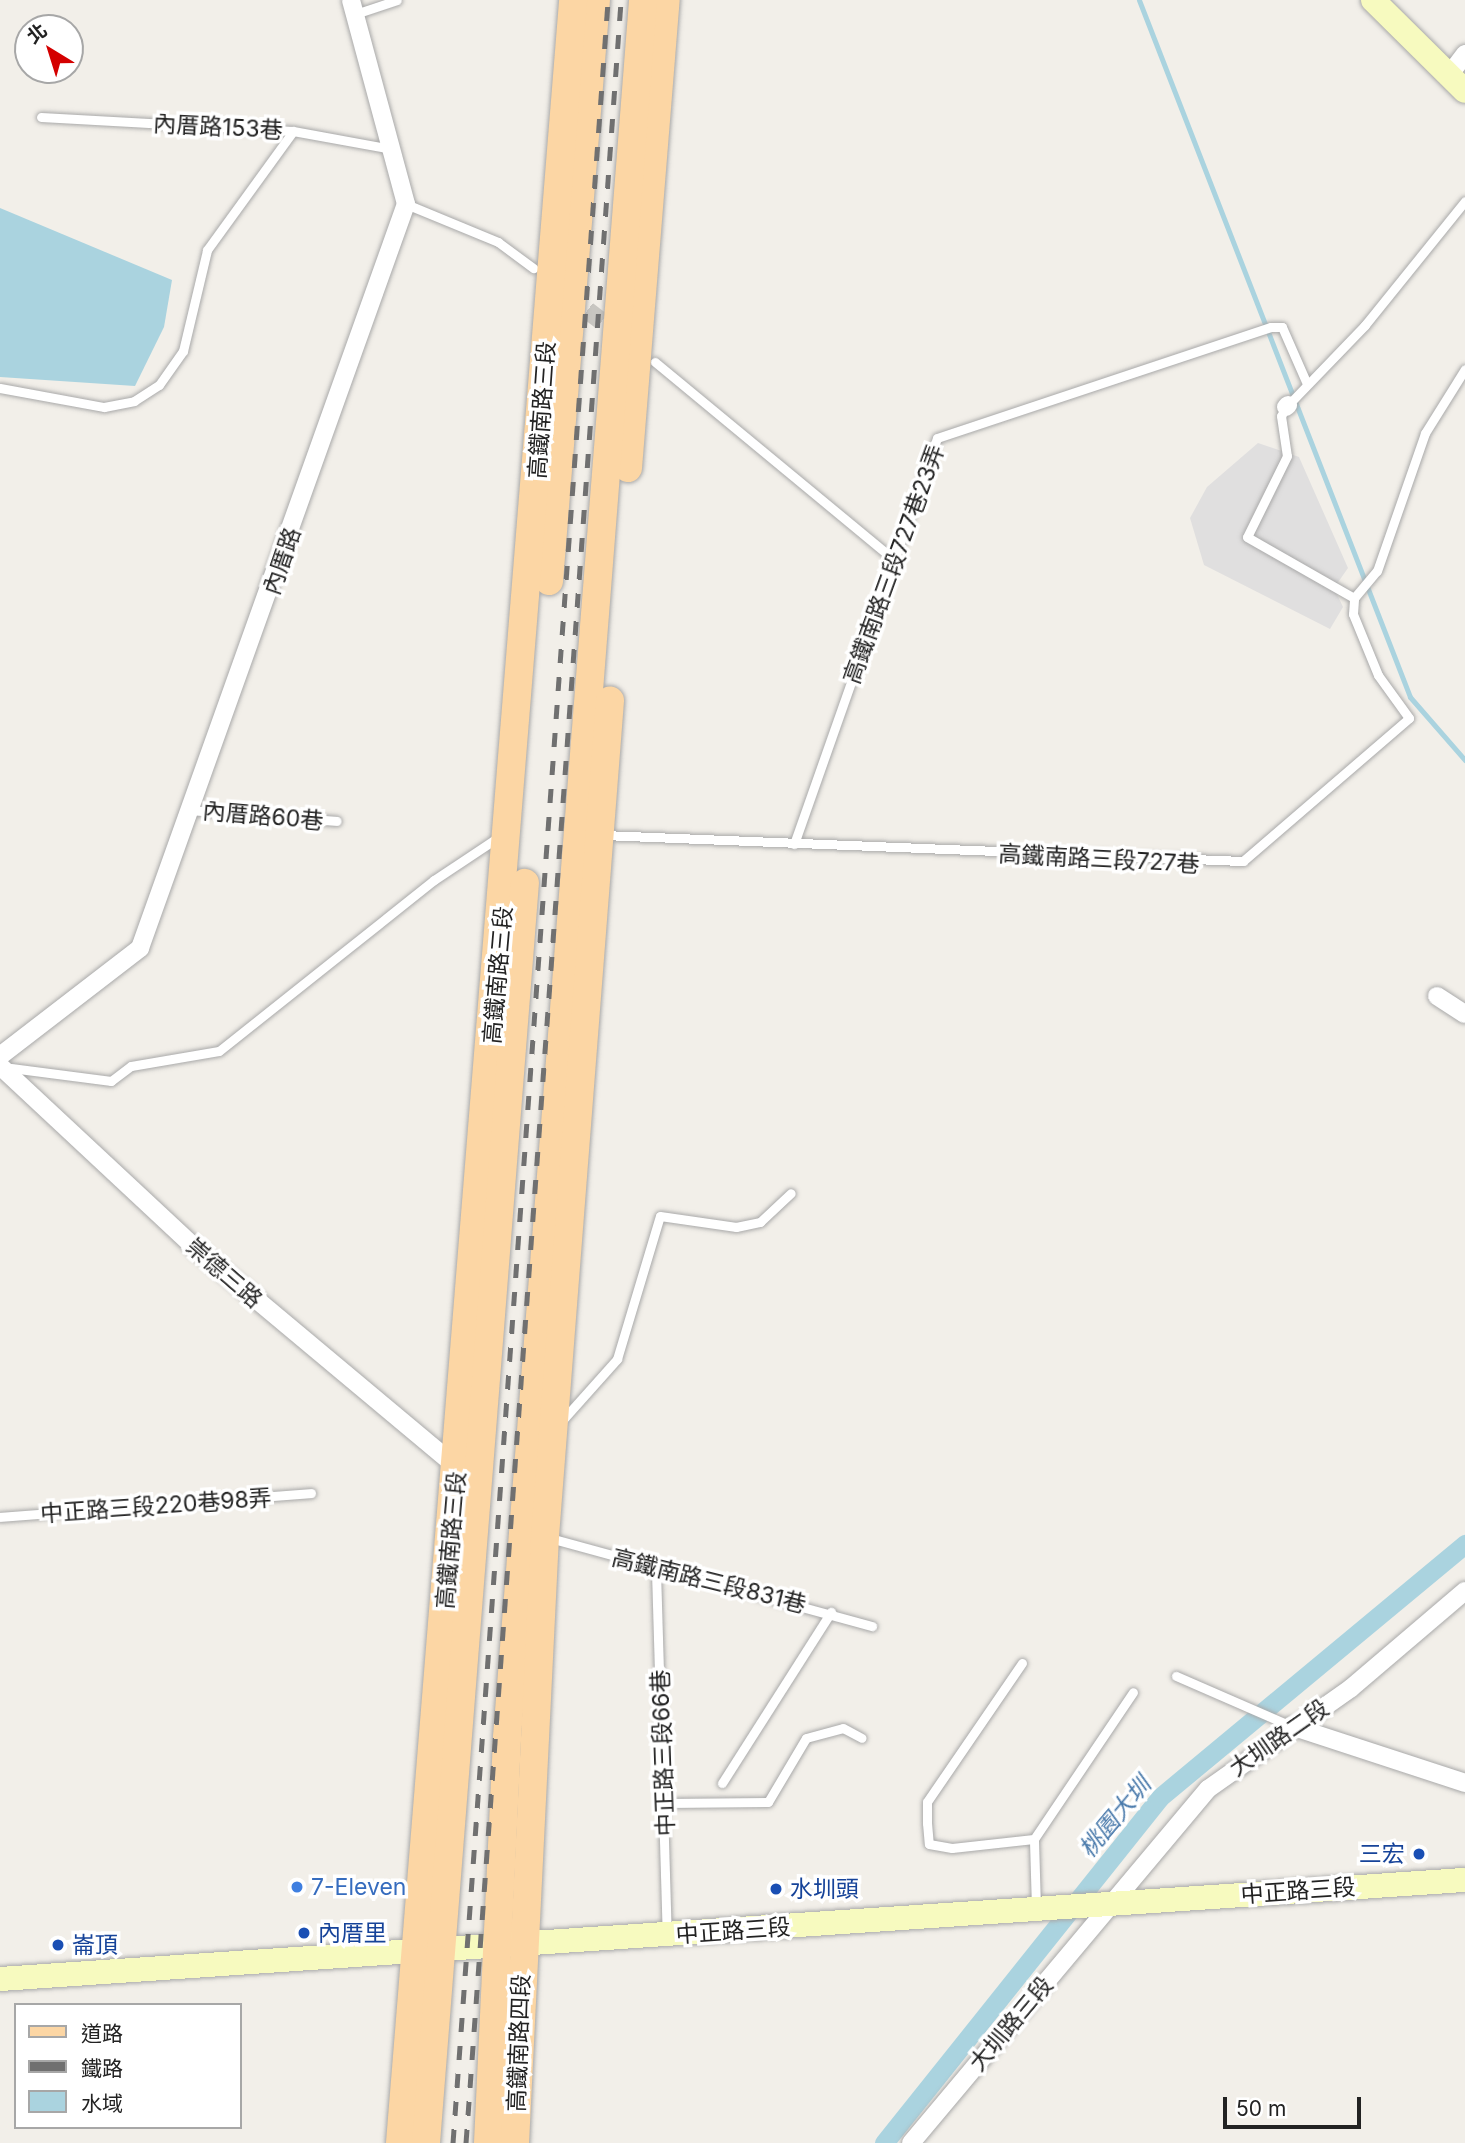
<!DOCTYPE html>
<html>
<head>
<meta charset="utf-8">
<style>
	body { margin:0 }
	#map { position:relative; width:1465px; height:2143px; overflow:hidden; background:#f2efe9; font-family:Inter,"Noto Sans TC",sans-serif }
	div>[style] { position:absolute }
	.residential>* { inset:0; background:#e0dfdf }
	.water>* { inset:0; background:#aad3df }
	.stream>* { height:5px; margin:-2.5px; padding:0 2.5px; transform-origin:2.5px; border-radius:2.5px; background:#aad3df }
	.canal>* { height:19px; margin:-9.5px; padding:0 9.5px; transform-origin:9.5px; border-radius:9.5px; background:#aad3df }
	.street-tunnel>* { height:18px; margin-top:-9px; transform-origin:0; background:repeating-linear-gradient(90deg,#c8c6c1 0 18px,transparent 0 27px) }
	.roads { filter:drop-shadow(0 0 2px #a9a9a9) drop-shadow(0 0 2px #a9a9a9) }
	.lane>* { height:9px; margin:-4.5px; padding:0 4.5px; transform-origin:4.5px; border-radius:4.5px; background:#fff }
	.street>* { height:18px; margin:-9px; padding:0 9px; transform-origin:9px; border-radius:9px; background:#fff }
	.secondary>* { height:24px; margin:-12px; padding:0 12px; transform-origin:12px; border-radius:12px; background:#f7fabf }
	.primary>* { height:28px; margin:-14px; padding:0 14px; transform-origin:14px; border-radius:14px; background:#fcd6a4 }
	.rail>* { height:5px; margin-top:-2.5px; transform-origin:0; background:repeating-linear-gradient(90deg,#707070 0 14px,transparent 0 28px) }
	.dots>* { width:19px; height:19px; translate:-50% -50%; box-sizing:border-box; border:4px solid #fff; border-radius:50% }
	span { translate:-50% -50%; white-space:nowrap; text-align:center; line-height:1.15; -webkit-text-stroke:7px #fff; paint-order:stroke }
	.street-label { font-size:23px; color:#222 }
	.transit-label { font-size:23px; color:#164399 }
	.right { translate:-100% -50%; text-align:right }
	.left { translate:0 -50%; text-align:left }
	.shop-label { font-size:23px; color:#366cbe }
	.water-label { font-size:24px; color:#4a7aab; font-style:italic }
	.legend { position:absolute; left:14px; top:2003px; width:228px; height:126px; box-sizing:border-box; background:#fff; border:2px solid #a7a7a7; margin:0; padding:9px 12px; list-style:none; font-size:21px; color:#222 }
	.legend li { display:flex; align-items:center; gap:14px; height:35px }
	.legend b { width:35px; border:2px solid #a7a7a7 }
	.north { position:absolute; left:14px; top:14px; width:70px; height:70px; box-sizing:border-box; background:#fff; border:2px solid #a7a7a7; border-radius:50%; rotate:322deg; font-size:19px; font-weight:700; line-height:28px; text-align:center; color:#222 }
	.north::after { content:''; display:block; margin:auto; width:24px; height:32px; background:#d40000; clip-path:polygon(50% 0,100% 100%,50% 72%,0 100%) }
	.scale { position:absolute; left:1223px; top:2097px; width:138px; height:32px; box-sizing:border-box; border:4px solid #222; border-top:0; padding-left:9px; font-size:21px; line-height:24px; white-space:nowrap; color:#222; -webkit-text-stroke:5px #fff; paint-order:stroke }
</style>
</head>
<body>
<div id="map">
	<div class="residential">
		<div style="clip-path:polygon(1258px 443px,1299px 457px,1348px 568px,1334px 588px,1343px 607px,1330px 629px,1204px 565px,1190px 518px,1207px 487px)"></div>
	</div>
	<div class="water">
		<div style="clip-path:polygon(0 208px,172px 280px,164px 327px,135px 386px,0 377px)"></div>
	</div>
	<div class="stream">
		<div style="left:1139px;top:0;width:748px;rotate:68.75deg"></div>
		<div style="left:1410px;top:697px;width:84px;rotate:48.9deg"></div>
	</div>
	<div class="canal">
		<div style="left:884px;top:2143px;width:441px;rotate:-51.4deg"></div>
		<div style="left:1159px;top:1798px;width:398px;rotate:-39.7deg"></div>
	</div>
	<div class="street-tunnel">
		<div style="left:566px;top:294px;width:71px;rotate:37.5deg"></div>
	</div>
	<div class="roads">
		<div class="lane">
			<div style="left:355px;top:14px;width:44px;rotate:-18.4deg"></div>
			<div style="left:41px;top:117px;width:252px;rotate:3.2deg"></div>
			<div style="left:293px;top:131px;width:101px;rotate:10.3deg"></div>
			<div style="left:406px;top:204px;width:100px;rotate:22.4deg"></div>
			<div style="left:498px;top:242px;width:44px;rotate:36.6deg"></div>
			<div style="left:655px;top:362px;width:309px;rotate:39.6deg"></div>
			<div style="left:0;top:388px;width:106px;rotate:10.4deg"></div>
			<div style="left:104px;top:407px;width:31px;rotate:-11deg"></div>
			<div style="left:134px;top:401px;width:30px;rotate:-33deg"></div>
			<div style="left:159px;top:385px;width:42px;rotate:-54.8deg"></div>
			<div style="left:183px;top:351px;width:104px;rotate:-76.6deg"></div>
			<div style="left:207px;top:250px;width:147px;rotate:-54.1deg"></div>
			<div style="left:1288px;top:405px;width:111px;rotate:-46.1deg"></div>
			<div style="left:1365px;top:325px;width:159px;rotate:-51.1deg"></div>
			<div style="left:1286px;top:407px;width:10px;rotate:119deg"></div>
			<div style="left:1281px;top:416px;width:40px;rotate:81.5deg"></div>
			<div style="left:1287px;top:456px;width:90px;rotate:116.3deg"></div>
			<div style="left:1247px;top:537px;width:123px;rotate:29.7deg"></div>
			<div style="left:1354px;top:598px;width:35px;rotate:-50deg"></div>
			<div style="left:1377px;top:571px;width:146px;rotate:-70.8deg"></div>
			<div style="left:1425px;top:433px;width:75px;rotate:-58deg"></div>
			<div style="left:190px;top:810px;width:147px;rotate:4.3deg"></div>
			<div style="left:603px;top:835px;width:641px;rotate:2.33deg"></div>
			<div style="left:1243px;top:861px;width:219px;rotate:-40.7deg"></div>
			<div style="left:1409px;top:718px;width:53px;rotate:-125.8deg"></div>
			<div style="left:1378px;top:675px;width:66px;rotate:-112.3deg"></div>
			<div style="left:1353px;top:614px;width:16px;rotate:-86deg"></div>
			<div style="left:794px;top:844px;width:430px;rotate:-70.6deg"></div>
			<div style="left:937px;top:438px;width:352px;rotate:-18.4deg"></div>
			<div style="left:1271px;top:327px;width:11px"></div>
			<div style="left:1282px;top:327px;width:62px;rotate:66.3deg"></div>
			<div style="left:11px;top:1068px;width:101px;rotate:7.4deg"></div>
			<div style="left:111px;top:1081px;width:25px;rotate:-37deg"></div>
			<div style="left:131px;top:1066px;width:89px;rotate:-9.7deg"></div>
			<div style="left:219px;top:1051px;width:275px;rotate:-38.5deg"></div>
			<div style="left:434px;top:880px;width:79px;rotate:-33.7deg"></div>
			<div style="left:560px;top:1423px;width:86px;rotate:-48.3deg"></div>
			<div style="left:617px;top:1359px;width:149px;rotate:-73.3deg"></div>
			<div style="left:660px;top:1216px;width:77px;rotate:8.2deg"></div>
			<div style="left:736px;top:1227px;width:25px;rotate:-12deg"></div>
			<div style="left:760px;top:1222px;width:42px;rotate:-43.1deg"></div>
			<div style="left:0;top:1517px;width:312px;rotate:-4.4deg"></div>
			<div style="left:550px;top:1538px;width:334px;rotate:15.3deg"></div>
			<div style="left:656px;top:1571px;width:362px;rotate:88.3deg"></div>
			<div style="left:1022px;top:1663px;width:168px;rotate:124.4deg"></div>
			<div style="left:927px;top:1802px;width:21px;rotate:90deg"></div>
			<div style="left:927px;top:1823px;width:21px;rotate:85deg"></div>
			<div style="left:929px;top:1844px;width:23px;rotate:10deg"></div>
			<div style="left:952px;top:1848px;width:82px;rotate:-6.3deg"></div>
			<div style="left:1176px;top:1676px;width:125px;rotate:23.5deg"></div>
			<div style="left:722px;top:1783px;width:203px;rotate:-57.5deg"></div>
			<div style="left:667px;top:1803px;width:101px;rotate:-0.6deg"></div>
			<div style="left:768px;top:1802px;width:74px;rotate:-59.3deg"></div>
			<div style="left:806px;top:1738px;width:38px;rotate:-15deg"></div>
			<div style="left:843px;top:1728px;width:21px;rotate:28deg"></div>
			<div style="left:1036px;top:1908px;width:69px;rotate:-91.7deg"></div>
			<div style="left:1034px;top:1839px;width:177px;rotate:-56deg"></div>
		</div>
		<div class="street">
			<div style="left:1450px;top:74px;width:25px;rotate:-53deg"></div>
			<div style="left:1286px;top:407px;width:3px;rotate:-45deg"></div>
			<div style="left:1437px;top:996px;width:33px;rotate:33deg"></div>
			<div style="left:0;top:1056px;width:177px;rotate:-37.6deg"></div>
			<div style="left:140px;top:948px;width:790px;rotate:-70.33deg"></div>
			<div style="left:406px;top:204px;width:211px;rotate:-105.1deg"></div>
			<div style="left:0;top:1066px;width:268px;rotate:43deg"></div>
			<div style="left:196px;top:1249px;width:340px;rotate:39.9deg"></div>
			<div style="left:1291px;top:1726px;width:183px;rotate:18.1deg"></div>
			<div style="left:911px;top:2143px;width:462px;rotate:-50deg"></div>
			<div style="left:1208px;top:1789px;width:175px;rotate:-35.2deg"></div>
			<div style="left:1351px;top:1688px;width:150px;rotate:-40.4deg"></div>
		</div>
		<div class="secondary">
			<div style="left:1373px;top:0;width:129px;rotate:44.7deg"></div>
			<div style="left:0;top:1979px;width:1468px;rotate:-3.87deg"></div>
		</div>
		<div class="primary">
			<div style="left:628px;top:468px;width:470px;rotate:-85.4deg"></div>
			<div style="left:549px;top:581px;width:583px;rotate:-85.38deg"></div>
			<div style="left:400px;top:2143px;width:2150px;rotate:-85.38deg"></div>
			<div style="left:426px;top:2143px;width:1264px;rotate:-85.51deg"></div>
			<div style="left:488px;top:2143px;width:406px;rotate:-87.3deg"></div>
			<div style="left:507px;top:1737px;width:1742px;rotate:-85.52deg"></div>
			<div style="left:515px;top:2143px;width:608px;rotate:-87.17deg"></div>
			<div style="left:545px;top:1536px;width:838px;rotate:-85.55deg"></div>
		</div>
	</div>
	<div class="rail">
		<div style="left:453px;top:2143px;width:2149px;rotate:-85.86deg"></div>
		<div style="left:466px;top:2143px;width:2149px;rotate:-85.86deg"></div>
	</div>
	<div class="dots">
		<div style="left:1419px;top:1854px;background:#1a4fb4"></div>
		<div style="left:297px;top:1887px;background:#3f7fe0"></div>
		<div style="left:776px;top:1889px;background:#1a4fb4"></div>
		<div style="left:304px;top:1933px;background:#1a4fb4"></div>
		<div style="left:58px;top:1945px;background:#1a4fb4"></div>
	</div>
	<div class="street-label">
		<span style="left:218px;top:127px;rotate:3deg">內厝路153巷</span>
		<span style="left:542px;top:410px;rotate:-86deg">高鐵南路三段</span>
		<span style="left:282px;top:561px;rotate:-71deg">內厝路</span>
		<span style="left:894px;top:564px;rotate:-70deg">高鐵南路三段727巷23弄</span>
		<span style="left:263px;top:816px;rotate:5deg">內厝路60巷</span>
		<span style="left:1099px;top:859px;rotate:3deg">高鐵南路三段727巷</span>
		<span style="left:498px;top:975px;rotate:-85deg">高鐵南路三段</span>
		<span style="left:224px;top:1273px;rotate:41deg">崇德三路</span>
		<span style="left:156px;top:1506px;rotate:-4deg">中正路三段220巷98弄</span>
		<span style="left:451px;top:1540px;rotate:-85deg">高鐵南路三段</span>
		<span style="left:709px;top:1581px;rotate:14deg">高鐵南路三段831巷</span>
		<span style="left:1279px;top:1738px;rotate:-35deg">大圳路二段</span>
		<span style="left:663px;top:1753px;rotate:-92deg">中正路三段66巷</span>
		<span style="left:1298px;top:1891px;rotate:-4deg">中正路三段</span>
		<span style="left:733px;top:1931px;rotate:-4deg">中正路三段</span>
		<span style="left:1011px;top:2024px;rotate:-50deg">大圳路三段</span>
		<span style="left:519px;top:2043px;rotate:-88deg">高鐵南路四段</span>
	</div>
	<div class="transit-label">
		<span class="right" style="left:1405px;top:1854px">三宏</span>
		<span class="left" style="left:790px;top:1889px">水圳頭</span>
		<span class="left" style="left:318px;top:1933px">內厝里</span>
		<span class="left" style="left:72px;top:1945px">崙頂</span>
	</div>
	<div class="shop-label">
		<span class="left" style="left:311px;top:1887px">7-Eleven</span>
	</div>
	<div class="water-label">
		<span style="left:1115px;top:1817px;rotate:-50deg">桃園大圳</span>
	</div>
	<ul class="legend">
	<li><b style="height:9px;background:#fcd6a4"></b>道路</li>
	<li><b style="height:9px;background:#707070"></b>鐵路</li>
	<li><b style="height:19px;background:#aad3df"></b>水域</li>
	</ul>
	<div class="north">北</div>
	<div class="scale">50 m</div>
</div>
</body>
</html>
